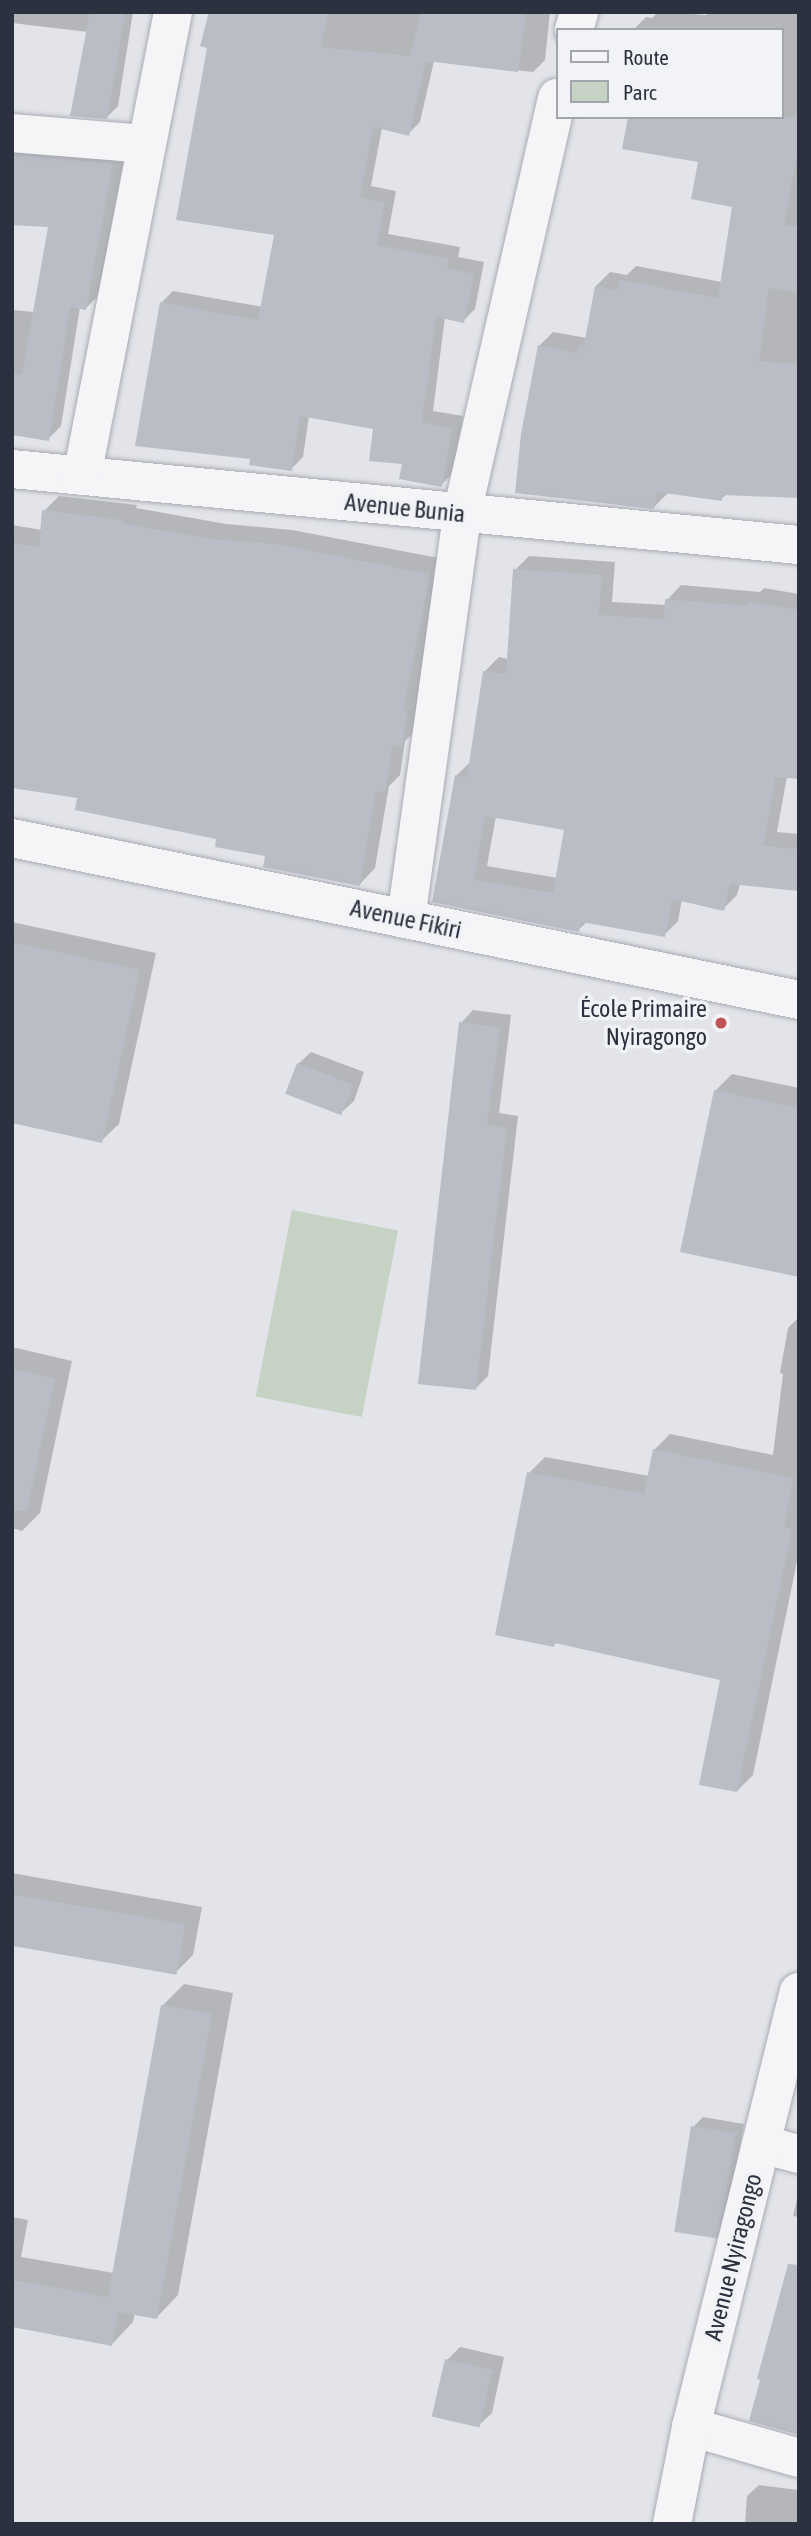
<!DOCTYPE html>
<html>
<head>
<meta charset="utf-8">
<style>
	body { margin:0 }
	#map { position:relative; width:811px; height:2536px; overflow:hidden; background:#e2e4e9; font-family:"Asap Condensed",sans-serif }
	div>[style] { position:absolute }
	.green>* { inset:0; background:#c6d2c4; transform-origin:0 0 }
	.shadow>* { inset:0; background:#0003 }
	.building>* { inset:0; background:#babdc5; transform-origin:0 0 }
	.roads { filter:drop-shadow(0 0 2px #a8abb3) drop-shadow(0 0 2px #a8abb3) }
	.minor>* { height:38px; margin:-19px; padding:0 19px; transform-origin:19px; border-radius:19px; background:#f5f5f8 }
	.dots>* { width:19px; height:19px; translate:-50% -50%; box-sizing:border-box; border:4px solid #f2f3f7; border-radius:50% }
	span { translate:-50% -50%; white-space:nowrap; text-align:center; line-height:1.15; -webkit-text-stroke:7px #f2f3f7; paint-order:stroke }
	.street-label { font-size:24px; color:#2c313f }
	.poi-label { font-size:24px; color:#2c313f }
	.right { translate:-100% -50%; text-align:right }
	.frame { position:absolute; inset:0; border:14px solid #2c313f; pointer-events:none }
	.legend { position:absolute; left:556px; top:28px; width:228px; height:91px; box-sizing:border-box; background:#f2f3f7; border:2px solid #a3a5ad; margin:0; padding:9px 12px; list-style:none; font-size:21px; color:#2c313f }
	.legend li { display:flex; align-items:center; gap:14px; height:35px }
	.legend b { width:35px; border:2px solid #a3a5ad }
</style>
</head>
<body>
<div id="map">
	<div class="green">
		<div style="left:292px;top:1210px;width:108px;height:190px;rotate:11deg"></div>
	</div>
	<div class="shadow">
		<div style="clip-path:polygon(12px 12px,133px 12px,118px 106px,107px 117px,88px 32px,12px 23px)"></div>
		<div style="clip-path:polygon(211px 12px,550px 12px,545px 60px,533px 72px,434px 61px,420px 122px,408px 134px,382px 128px,371px 186px,396px 191px,388px 234px,460px 247px,458px 257px,484px 262px,475px 309px,463px 321px,445px 317px,433px 411px,463px 416px,453px 473px,441px 485px,404px 463px,375px 427px,309px 416px,303px 457px,291px 469px,252px 457px,161px 303px,173px 291px,263px 307px,276px 234px,209px 46px)"></div>
		<div style="clip-path:polygon(658px 12px,707px 15px,707px 12px,799px 12px,799px 496px,727px 494px,721px 499px,669px 492px,654px 507px,539px 346px,553px 332px,587px 338px,596px 286px,610px 272px,627px 275px,636px 266px,722px 282px,781px 117px,781px 30px,633px 30px,646px 17px,652px 18px)"></div>
		<div style="clip-path:polygon(12px 135px,125px 151px,99px 295px,86px 308px,80px 307px,61px 426px,48px 439px,12px 433px,12px 310px,34px 312px,50px 225px,12px 223px)"></div>
		<div style="clip-path:polygon(59px 496px,137px 505px,136px 508px,226px 524px,292px 530px,444px 559px,416px 730px,405px 741px,400px 775px,389px 786px,375px 868px,360px 884px,80px 796px,12px 786px,12px 525px,42px 530px,44px 511px)"></div>
		<div style="clip-path:polygon(evenodd,529px 556px,615px 562px,612px 602px,667px 605px,667px 600px,681px 585px,760px 592px,764px 588px,799px 594px,799px 778px,787px 776px,777px 832px,799px 834px,799px 889px,740px 884px,737px 895px,723px 909px,682px 899px,678px 921px,664px 935px,587px 922px,578px 930px,434px 901px,456px 776px,471px 761px,484px 672px,499px 657px,508px 659px,515px 570px,529px 556px,496px 816px,566px 828px,558px 878px,487px 866px,496px 816px)"></div>
		<div style="clip-path:polygon(12px 922px,156px 953px,119px 1124px,101px 1141px,12px 1121px)"></div>
		<div style="clip-path:polygon(473px 1010px,511px 1015px,499px 1113px,518px 1116px,488px 1376px,475px 1389px,461px 1023px)"></div>
		<div style="clip-path:polygon(311px 1052px,364px 1072px,354px 1101px,341px 1113px,298px 1064px)"></div>
		<div style="clip-path:polygon(732px 1074px,799px 1088px,799px 1280px,715px 1091px)"></div>
		<div style="clip-path:polygon(799px 1317px,799px 1552px,753px 1775px,737px 1791px,722px 1679px,557px 1642px,554px 1645px,529px 1473px,545px 1457px,649px 1476px,654px 1450px,670px 1434px,773px 1455px,783px 1374px,780px 1373px,788px 1328px)"></div>
		<div style="clip-path:polygon(12px 1347px,72px 1361px,40px 1513px,22px 1531px,12px 1528px)"></div>
		<div style="clip-path:polygon(12px 1873px,202px 1907px,193px 1955px,175px 1973px,12px 1943px)"></div>
		<div style="clip-path:polygon(184px 1984px,233px 1993px,178px 2295px,157px 2317px,135px 2313px,133px 2322px,112px 2344px,12px 2326px,12px 2217px,28px 2220px,21px 2257px,114px 2273px,162px 2006px)"></div>
		<div style="clip-path:polygon(703px 2117px,744px 2124px,725px 2227px,715px 2237px,693px 2127px)"></div>
		<div style="clip-path:polygon(799px 2191px,799px 2217px,793px 2216px)"></div>
		<div style="clip-path:polygon(460px 2347px,504px 2357px,492px 2413px,479px 2425px,447px 2360px)"></div>
		<div style="clip-path:polygon(759px 2485px,799px 2490px,799px 2524px,745px 2524px,747px 2496px)"></div>
	</div>
	<div class="building">
		<div style="clip-path:polygon(90px 12px,125px 12px,107px 119px,70px 116px)"></div>
		<div style="clip-path:polygon(209px 12px,329px 12px,320px 47px,410px 56px,421px 12px,526px 12px,518px 72px,426px 61px,409px 136px,373px 127px,360px 197px,385px 202px,377px 245px,449px 259px,447px 268px,474px 274px,464px 323px,436px 317px,422px 422px,452px 428px,442px 487px,399px 479px,402px 464px,369px 461px,373px 429px,300px 416px,292px 471px,249px 465px,250px 459px,135px 446px,160px 302px,258px 320px,274px 235px,176px 220px,207px 48px,200px 46px)"></div>
		<div style="clip-path:polygon(628px 117px,799px 117px,799px 144px,784px 224px,799px 227px,799px 293px,769px 288px,759px 361px,799px 364px,799px 498px,722px 495px,722px 501px,657px 492px,654px 509px,515px 493px,521px 434px,538px 345px,577px 353px,579px 344px,584px 345px,595px 286px,618px 290px,620px 280px,718px 298px,732px 207px,691px 199px,698px 162px,622px 149px)"></div>
		<div style="clip-path:polygon(12px 155px,113px 163px,86px 310px,70px 307px,49px 441px,12px 435px,12px 373px,22px 374px,48px 227px,12px 225px)"></div>
		<div style="clip-path:polygon(42px 510px,122px 520px,122px 523px,210px 539px,276px 544px,430px 574px,403px 712px,407px 713px,402px 747px,393px 745px,385px 792px,376px 791px,360px 886px,263px 867px,265px 856px,215px 847px,216px 839px,75px 810px,77px 798px,12px 788px,12px 543px,39px 547px)"></div>
		<div style="clip-path:polygon(evenodd,513px 569px,602px 575px,599px 615px,664px 619px,665px 599px,747px 606px,748px 602px,799px 610px,799px 779px,776px 777px,763px 846px,799px 849px,799px 891px,730px 884px,724px 911px,672px 899px,665px 937px,581px 922px,579px 932px,432px 902px,455px 775px,467px 777px,483px 671px,506px 674px,513px 569px,485px 816px,564px 830px,553px 893px,474px 880px,485px 816px)"></div>
		<div style="clip-path:polygon(12px 942px,140px 970px,102px 1143px,12px 1123px)"></div>
		<div style="clip-path:polygon(459px 1022px,500px 1027px,487px 1125px,507px 1128px,476px 1390px,418px 1384px)"></div>
		<div style="left:297px;top:1063px;width:60px;height:33px;rotate:21deg"></div>
		<div style="clip-path:polygon(714px 1090px,799px 1108px,799px 1277px,680px 1252px)"></div>
		<div style="clip-path:polygon(12px 1369px,55px 1378px,27px 1511px,12px 1510px)"></div>
		<div style="clip-path:polygon(653px 1449px,793px 1478px,784px 1527px,792px 1529px,737px 1792px,699px 1785px,720px 1680px,555px 1643px,554px 1647px,495px 1635px,527px 1472px,644px 1494px)"></div>
		<div style="left:12px;top:1894px;width:176px;height:51px;rotate:10deg"></div>
		<div style="clip-path:polygon(161px 2005px,212px 2014px,157px 2319px,118px 2312px,112px 2346px,12px 2327px,12px 2280px,108px 2297px)"></div>
		<div style="left:691px;top:2126px;width:45px;height:107px;rotate:9deg"></div>
		<div style="clip-path:polygon(788px 2264px,799px 2265px,799px 2435px,749px 2421px,760px 2380px,757px 2379px)"></div>
		<div style="left:445px;top:2359px;width:49px;height:59px;rotate:13deg"></div>
	</div>
	<div class="roads">
		<div class="minor">
			<div style="left:574px;top:30px;width:19px;rotate:-74deg"></div>
			<div style="left:12px;top:133px;width:135px;rotate:4.7deg"></div>
			<div style="left:12px;top:469px;width:791px;rotate:5.52deg"></div>
			<div style="left:82px;top:476px;width:473px;rotate:-78.9deg"></div>
			<div style="left:12px;top:838px;width:804px;rotate:11.63deg"></div>
			<div style="left:406px;top:919px;width:410px;rotate:-82.1deg"></div>
			<div style="left:462px;top:513px;width:426px;rotate:-77.1deg"></div>
			<div style="left:761px;top:2144px;width:39px;rotate:15deg"></div>
			<div style="left:691px;top:2427px;width:112px;rotate:16deg"></div>
			<div style="left:672px;top:2524px;width:99px;rotate:-78.9deg"></div>
			<div style="left:691px;top:2427px;width:448px;rotate:-76.1deg"></div>
		</div>
	</div>
	<div class="dots">
		<div style="left:721px;top:1023px;background:#c15458"></div>
	</div>
	<div class="street-label">
		<span style="left:405px;top:508px;rotate:6deg">Avenue Bunia</span>
		<span style="left:406px;top:919px;rotate:12deg">Avenue Fikiri</span>
		<span style="left:733px;top:2257px;rotate:-76deg">Avenue Nyiragongo</span>
	</div>
	<div class="poi-label">
		<span class="right" style="left:707px;top:1023px">École Primaire<br>Nyiragongo</span>
	</div>
	<div class="frame"></div>
	<ul class="legend">
	<li><b style="height:9px;background:#f5f5f8"></b>Route</li>
	<li><b style="height:19px;background:#c6d2c4"></b>Parc</li>
	</ul>
</div>
</body>
</html>
